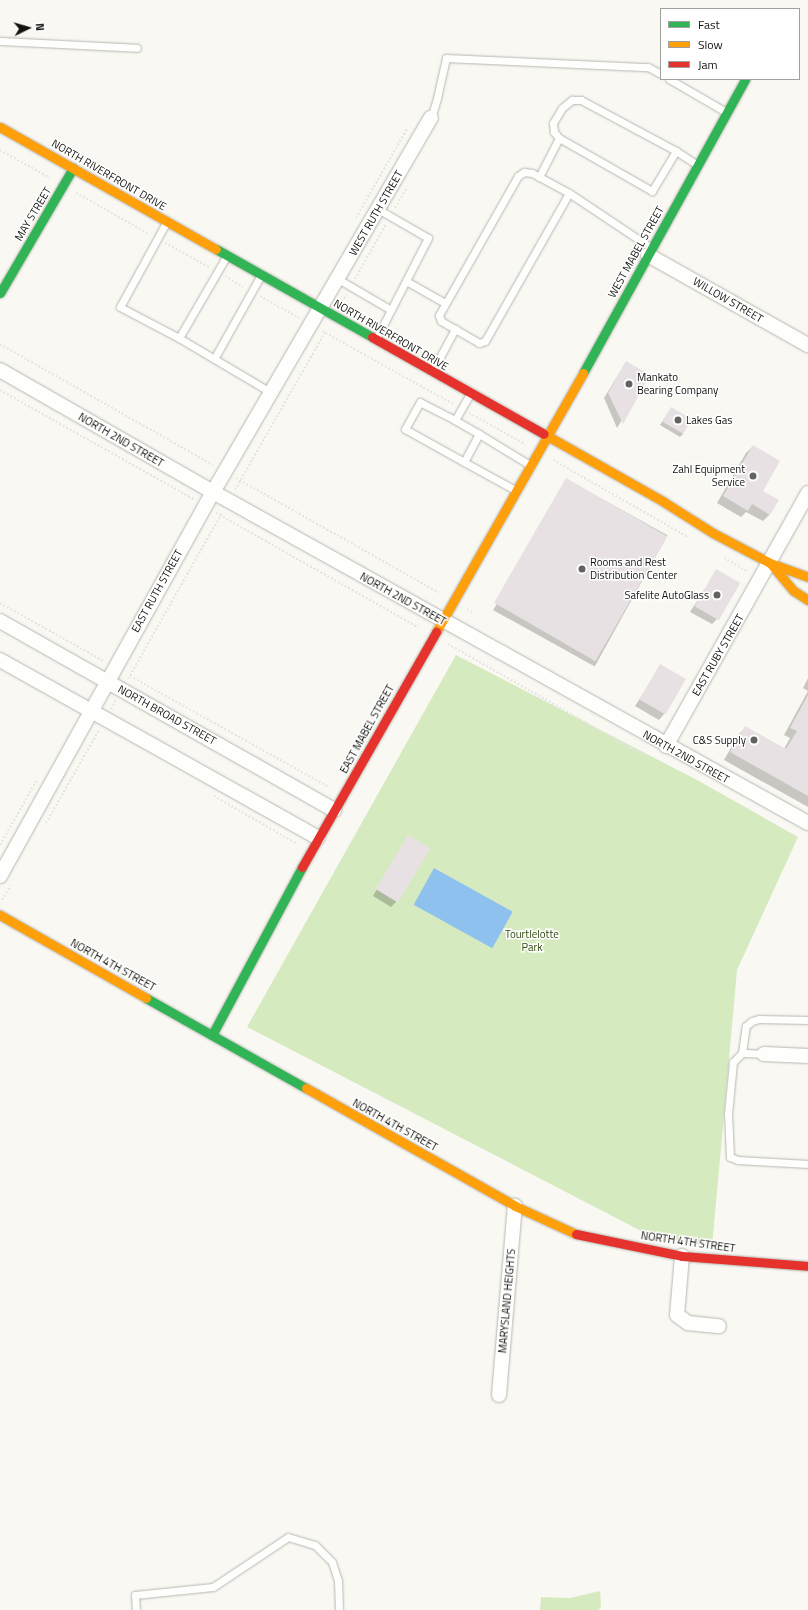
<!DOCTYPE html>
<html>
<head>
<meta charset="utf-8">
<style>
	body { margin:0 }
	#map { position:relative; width:808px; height:1610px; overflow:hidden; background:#f9f8f2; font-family:"Titillium Web",sans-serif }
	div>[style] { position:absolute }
	.green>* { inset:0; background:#d6eac0 }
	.water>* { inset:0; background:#8ec1ee; transform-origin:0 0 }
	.shadow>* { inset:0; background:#0003; transform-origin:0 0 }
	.building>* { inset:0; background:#e8e1e3; transform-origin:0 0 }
	.path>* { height:2px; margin-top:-1px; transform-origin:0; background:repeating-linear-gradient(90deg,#e4e4e1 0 2px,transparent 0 4px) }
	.roads { filter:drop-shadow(0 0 1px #b7b7b2) drop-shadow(0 0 1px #b7b7b2) }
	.lane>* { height:7px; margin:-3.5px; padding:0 3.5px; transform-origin:3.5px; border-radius:3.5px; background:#fefefd }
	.street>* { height:14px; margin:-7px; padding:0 7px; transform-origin:7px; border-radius:7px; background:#fefefd }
	.fast>* { height:9px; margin:-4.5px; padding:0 4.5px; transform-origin:4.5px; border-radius:4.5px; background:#30b455 }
	.slow>* { height:9px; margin:-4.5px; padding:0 4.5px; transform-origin:4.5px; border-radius:4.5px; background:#ff9f0a }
	.jam>* { height:9px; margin:-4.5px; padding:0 4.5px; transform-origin:4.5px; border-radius:4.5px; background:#e5322d }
	.dots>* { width:11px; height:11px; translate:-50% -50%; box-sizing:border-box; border:2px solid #fff; border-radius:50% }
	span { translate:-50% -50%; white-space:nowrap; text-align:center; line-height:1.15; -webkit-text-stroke:3px #fff; paint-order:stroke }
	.street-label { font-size:11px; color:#13120e }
	.poi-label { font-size:11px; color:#13120e }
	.left { translate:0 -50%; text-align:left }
	.right { translate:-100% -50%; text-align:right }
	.park-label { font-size:11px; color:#2f4a0c }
	.legend { position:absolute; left:660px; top:8px; width:140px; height:72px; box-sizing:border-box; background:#fff; border:1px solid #a1a09f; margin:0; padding:5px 7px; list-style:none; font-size:12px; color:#13120e }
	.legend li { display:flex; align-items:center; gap:8px; height:20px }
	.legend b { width:20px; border:1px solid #a1a09f }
	.north { position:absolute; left:8px; top:8px; width:40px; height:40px; -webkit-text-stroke:3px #fff; paint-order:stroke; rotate:85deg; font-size:11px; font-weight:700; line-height:16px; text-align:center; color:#13120e }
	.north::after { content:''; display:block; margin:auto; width:14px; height:18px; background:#13120e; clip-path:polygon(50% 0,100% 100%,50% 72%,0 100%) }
</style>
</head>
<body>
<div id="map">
	<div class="green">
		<div style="clip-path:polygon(456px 655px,697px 780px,798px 837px,737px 970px,712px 1247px,647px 1234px,247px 1027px)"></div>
		<div style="clip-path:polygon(600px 1591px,601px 1607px,598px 1610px,540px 1610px,541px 1597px,570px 1598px)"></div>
	</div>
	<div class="water">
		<div style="left:434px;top:868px;width:90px;height:42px;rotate:29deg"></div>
	</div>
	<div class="shadow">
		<div style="clip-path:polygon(626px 362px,649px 375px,617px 428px,604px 398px)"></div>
		<div style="clip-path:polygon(671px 408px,683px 434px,680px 437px,660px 425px)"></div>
		<div style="clip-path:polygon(753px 446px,762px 491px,770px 514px,763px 521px,746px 512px,741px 517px,717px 503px,746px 453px)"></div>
		<div style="left:566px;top:479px;width:116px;height:150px;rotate:29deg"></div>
		<div style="clip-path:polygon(717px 570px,717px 619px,712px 624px,690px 612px)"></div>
		<div style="clip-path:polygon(661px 666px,664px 714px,659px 720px,635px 706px)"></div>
		<div style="clip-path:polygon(808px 678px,808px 691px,803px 688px)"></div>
		<div style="clip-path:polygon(808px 691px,808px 807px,724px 760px,739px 734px,746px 727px,784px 749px,790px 738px,784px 735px)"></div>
		<div style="clip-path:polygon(408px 837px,396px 902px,391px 907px,373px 896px)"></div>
	</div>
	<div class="building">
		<div style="clip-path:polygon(626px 361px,650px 375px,623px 424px,608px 393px)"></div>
		<div style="left:671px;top:407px;width:24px;height:17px;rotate:30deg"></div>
		<div style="clip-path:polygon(753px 445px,780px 461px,763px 491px,779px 500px,770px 515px,752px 504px,748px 511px,723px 496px)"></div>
		<div style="left:566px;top:478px;width:117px;height:144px;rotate:30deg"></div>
		<div style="left:716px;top:569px;width:28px;height:43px;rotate:30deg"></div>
		<div style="left:660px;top:664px;width:30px;height:41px;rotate:30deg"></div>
		<div style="clip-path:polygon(808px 695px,808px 796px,730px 752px,745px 726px,786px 749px,797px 731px,790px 728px)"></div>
		<div style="left:408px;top:835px;width:26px;height:63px;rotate:31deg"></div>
	</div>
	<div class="path">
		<div style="left:0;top:150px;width:57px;rotate:29.2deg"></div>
		<div style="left:76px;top:193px;width:84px;rotate:29.3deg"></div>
		<div style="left:395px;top:208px;width:24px;rotate:-60deg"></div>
		<div style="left:356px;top:218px;width:103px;rotate:-60.2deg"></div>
		<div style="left:165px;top:243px;width:50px;rotate:28.6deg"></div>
		<div style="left:225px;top:276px;width:21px;rotate:31deg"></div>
		<div style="left:355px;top:279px;width:63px;rotate:-60.6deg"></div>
		<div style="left:260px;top:296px;width:45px;rotate:29.4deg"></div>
		<div style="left:342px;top:302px;width:9px;rotate:-58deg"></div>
		<div style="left:322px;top:331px;width:150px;rotate:29.1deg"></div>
		<div style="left:0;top:344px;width:245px;rotate:29.6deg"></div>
		<div style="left:0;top:390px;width:224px;rotate:29.4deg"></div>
		<div style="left:469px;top:413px;width:64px;rotate:29deg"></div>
		<div style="left:553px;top:460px;width:155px;rotate:29.7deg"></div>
		<div style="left:236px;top:478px;width:233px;rotate:29.5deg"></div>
		<div style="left:235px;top:490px;width:182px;rotate:-60.3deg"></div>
		<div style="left:216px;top:513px;width:233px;rotate:29.5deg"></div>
		<div style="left:724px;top:558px;width:28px;rotate:30deg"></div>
		<div style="left:0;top:603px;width:120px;rotate:29.3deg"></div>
		<div style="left:467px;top:609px;width:8px;rotate:30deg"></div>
		<div style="left:448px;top:644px;width:210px;rotate:29.7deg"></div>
		<div style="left:630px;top:748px;width:17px;rotate:21deg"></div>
		<div style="left:130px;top:676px;width:228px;rotate:29.2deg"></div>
		<div style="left:128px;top:679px;width:191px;rotate:-60.5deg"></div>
		<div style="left:111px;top:709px;width:10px;rotate:-61deg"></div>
		<div style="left:214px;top:796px;width:96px;rotate:30deg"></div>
		<div style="left:46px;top:823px;width:107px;rotate:-60.3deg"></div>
		<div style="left:0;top:845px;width:75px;rotate:-60.4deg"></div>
		<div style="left:2px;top:900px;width:17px;rotate:-59deg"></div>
	</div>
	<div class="roads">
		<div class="lane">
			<div style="left:0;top:41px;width:137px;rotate:2.9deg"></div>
			<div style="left:669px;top:79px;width:66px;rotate:30.1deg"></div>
			<div style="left:431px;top:118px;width:21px;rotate:-73deg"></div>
			<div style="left:437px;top:98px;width:41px;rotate:-77.3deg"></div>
			<div style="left:446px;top:58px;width:202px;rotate:2.6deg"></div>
			<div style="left:648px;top:67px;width:15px;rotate:28deg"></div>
			<div style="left:676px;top:151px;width:47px;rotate:121deg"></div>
			<div style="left:652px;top:191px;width:107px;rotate:-150.3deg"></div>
			<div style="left:559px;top:138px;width:8px;rotate:-130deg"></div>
			<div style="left:554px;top:132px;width:9px;rotate:-96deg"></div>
			<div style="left:553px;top:123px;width:17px;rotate:-59deg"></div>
			<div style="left:562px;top:108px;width:13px;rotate:-39deg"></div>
			<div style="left:572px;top:100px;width:9px"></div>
			<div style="left:581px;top:100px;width:108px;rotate:28.2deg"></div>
			<div style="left:676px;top:151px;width:24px;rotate:33deg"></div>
			<div style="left:539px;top:177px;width:44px;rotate:-62.9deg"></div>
			<div style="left:569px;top:193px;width:97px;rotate:33.7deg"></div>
			<div style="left:167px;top:221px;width:98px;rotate:118.7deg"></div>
			<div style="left:120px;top:307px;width:67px;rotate:27.7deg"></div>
			<div style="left:179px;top:338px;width:94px;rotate:-59.9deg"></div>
			<div style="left:338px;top:279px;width:61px;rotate:30.3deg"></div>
			<div style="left:406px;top:281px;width:45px;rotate:29.4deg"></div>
			<div style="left:179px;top:338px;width:108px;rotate:30.6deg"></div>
			<div style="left:376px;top:339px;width:114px;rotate:-62.8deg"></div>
			<div style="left:428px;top:238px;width:58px;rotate:-149.9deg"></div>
			<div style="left:214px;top:359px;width:96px;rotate:-60.8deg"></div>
			<div style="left:433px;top:370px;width:47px;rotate:-61.8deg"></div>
			<div style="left:455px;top:329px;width:28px;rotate:30deg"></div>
			<div style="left:479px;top:343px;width:6px;rotate:-18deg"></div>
			<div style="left:485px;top:341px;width:170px;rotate:-60.4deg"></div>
			<div style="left:569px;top:193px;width:42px;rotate:-151.6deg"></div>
			<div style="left:532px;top:173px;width:8px;rotate:-173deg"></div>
			<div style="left:524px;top:172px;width:7px;rotate:146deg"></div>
			<div style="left:518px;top:176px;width:160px;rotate:119.6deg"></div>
			<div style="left:439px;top:315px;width:6px;rotate:72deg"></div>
			<div style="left:441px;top:321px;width:16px;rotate:30deg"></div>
			<div style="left:455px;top:420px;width:39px;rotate:-153deg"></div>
			<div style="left:420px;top:402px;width:31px;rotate:119deg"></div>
			<div style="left:405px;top:429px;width:68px;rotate:29.2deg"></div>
			<div style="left:464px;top:462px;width:32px;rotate:-62deg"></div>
			<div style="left:479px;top:434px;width:28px;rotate:-150deg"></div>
			<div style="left:455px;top:420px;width:30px;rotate:-60deg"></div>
			<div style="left:479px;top:434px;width:60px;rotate:31.3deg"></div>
			<div style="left:464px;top:462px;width:58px;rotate:28.8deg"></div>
			<div style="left:742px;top:1053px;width:27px;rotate:-82deg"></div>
			<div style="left:746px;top:1026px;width:8px;rotate:-40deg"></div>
			<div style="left:752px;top:1021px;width:7px;rotate:-16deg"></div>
			<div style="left:759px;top:1019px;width:49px;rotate:1.2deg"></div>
			<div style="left:764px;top:1054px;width:22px;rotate:-177deg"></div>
			<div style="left:742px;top:1053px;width:13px;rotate:135deg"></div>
			<div style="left:733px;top:1062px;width:52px;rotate:95.5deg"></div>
			<div style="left:728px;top:1114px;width:43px;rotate:87.3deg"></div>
			<div style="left:730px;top:1157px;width:9px;rotate:21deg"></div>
			<div style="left:738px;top:1160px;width:70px;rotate:3.3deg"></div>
			<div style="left:136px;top:1610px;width:15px;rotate:-94deg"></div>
			<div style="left:135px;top:1595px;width:78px;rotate:-5.9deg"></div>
			<div style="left:213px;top:1587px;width:90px;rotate:-33.7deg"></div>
			<div style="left:288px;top:1537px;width:28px;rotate:17deg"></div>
			<div style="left:315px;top:1545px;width:24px;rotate:45deg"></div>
			<div style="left:332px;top:1562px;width:20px;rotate:72deg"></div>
			<div style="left:338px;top:1581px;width:29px;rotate:88deg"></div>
		</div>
		<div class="street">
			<div style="left:648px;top:255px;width:184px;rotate:29.4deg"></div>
			<div style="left:0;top:370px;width:245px;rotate:29.8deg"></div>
			<div style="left:213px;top:492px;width:681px;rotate:29.09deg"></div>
			<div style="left:0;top:621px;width:384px;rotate:29.5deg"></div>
			<div style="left:0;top:660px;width:364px;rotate:29.2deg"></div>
			<div style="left:666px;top:746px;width:290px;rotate:-60.7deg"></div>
			<div style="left:0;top:876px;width:439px;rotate:-61deg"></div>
			<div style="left:213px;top:492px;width:433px;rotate:-59.8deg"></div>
			<div style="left:764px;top:1054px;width:44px;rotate:2.6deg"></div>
			<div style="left:682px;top:1256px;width:59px;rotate:94.8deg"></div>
			<div style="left:677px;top:1315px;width:14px;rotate:36deg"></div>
			<div style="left:688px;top:1323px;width:31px;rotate:6deg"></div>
			<div style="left:499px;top:1395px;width:190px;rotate:-85.2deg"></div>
		</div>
		<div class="fast">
			<div style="left:216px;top:249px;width:179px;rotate:29.4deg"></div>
			<div style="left:0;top:293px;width:145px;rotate:-59.7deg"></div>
			<div style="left:583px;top:373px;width:336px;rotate:-61.1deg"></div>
			<div style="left:146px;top:998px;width:184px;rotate:29.4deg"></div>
			<div style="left:212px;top:1035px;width:191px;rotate:-61.8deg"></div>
		</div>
		<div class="slow">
			<div style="left:0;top:127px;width:248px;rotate:29.5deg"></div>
			<div style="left:544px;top:434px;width:138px;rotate:29.5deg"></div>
			<div style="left:664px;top:502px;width:58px;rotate:32.3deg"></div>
			<div style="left:713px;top:533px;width:64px;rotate:27.8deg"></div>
			<div style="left:770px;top:563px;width:40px;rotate:20.2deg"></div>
			<div style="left:771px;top:564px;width:35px;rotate:50deg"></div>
			<div style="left:794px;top:591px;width:17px;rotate:33deg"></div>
			<div style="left:436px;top:632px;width:298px;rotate:-60.4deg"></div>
			<div style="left:0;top:915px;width:168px;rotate:29.6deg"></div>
			<div style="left:306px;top:1088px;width:240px;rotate:29.4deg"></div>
			<div style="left:515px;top:1206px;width:67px;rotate:24.7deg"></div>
		</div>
		<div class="jam">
			<div style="left:372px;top:337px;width:197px;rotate:29.4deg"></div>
			<div style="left:302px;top:867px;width:271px;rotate:-60.3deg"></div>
			<div style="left:576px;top:1234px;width:108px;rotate:11.7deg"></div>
			<div style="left:682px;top:1256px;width:126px;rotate:4.5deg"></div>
		</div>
	</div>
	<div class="dots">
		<div style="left:629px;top:384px;background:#64625e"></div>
		<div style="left:678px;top:420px;background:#64625e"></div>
		<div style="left:753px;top:476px;background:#64625e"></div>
		<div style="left:582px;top:569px;background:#64625e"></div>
		<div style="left:717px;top:595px;background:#64625e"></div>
		<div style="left:754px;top:740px;background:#64625e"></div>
	</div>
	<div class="street-label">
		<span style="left:109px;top:175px;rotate:30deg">NORTH RIVERFRONT DRIVE</span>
		<span style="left:376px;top:213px;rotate:-60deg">WEST RUTH STREET</span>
		<span style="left:33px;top:214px;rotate:-59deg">MAY STREET</span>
		<span style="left:636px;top:252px;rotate:-61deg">WEST MABEL STREET</span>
		<span style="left:728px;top:300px;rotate:30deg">WILLOW STREET</span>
		<span style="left:391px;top:335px;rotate:30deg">NORTH RIVERFRONT DRIVE</span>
		<span style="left:121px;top:440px;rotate:30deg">NORTH 2ND STREET</span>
		<span style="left:157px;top:591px;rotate:-61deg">EAST RUTH STREET</span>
		<span style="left:403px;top:599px;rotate:29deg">NORTH 2ND STREET</span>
		<span style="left:718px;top:655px;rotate:-60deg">EAST RUBY STREET</span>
		<span style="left:167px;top:715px;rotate:29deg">NORTH BROAD STREET</span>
		<span style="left:367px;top:729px;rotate:-61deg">EAST MABEL STREET</span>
		<span style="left:686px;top:757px;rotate:29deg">NORTH 2ND STREET</span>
		<span style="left:113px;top:965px;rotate:29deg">NORTH 4TH STREET</span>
		<span style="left:395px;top:1125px;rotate:29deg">NORTH 4TH STREET</span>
		<span style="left:688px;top:1242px;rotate:8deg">NORTH 4TH STREET</span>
		<span style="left:507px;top:1301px;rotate:-85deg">MARYSLAND HEIGHTS</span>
	</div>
	<div class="poi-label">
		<span class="left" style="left:637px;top:384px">Mankato<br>Bearing Company</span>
		<span class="left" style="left:686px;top:420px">Lakes Gas</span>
		<span class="right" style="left:745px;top:476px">Zahl Equipment<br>Service</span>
		<span class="left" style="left:590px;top:569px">Rooms and Rest<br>Distribution Center</span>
		<span class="right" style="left:709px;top:595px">Safelite AutoGlass</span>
		<span class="right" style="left:746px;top:740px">C&amp;S Supply</span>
	</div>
	<div class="park-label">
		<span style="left:532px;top:941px">Tourtlelotte<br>Park</span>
	</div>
	<ul class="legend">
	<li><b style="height:5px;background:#30b455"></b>Fast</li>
	<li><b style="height:5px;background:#ff9f0a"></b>Slow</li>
	<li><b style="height:5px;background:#e5322d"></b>Jam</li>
	</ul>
	<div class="north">N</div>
</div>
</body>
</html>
